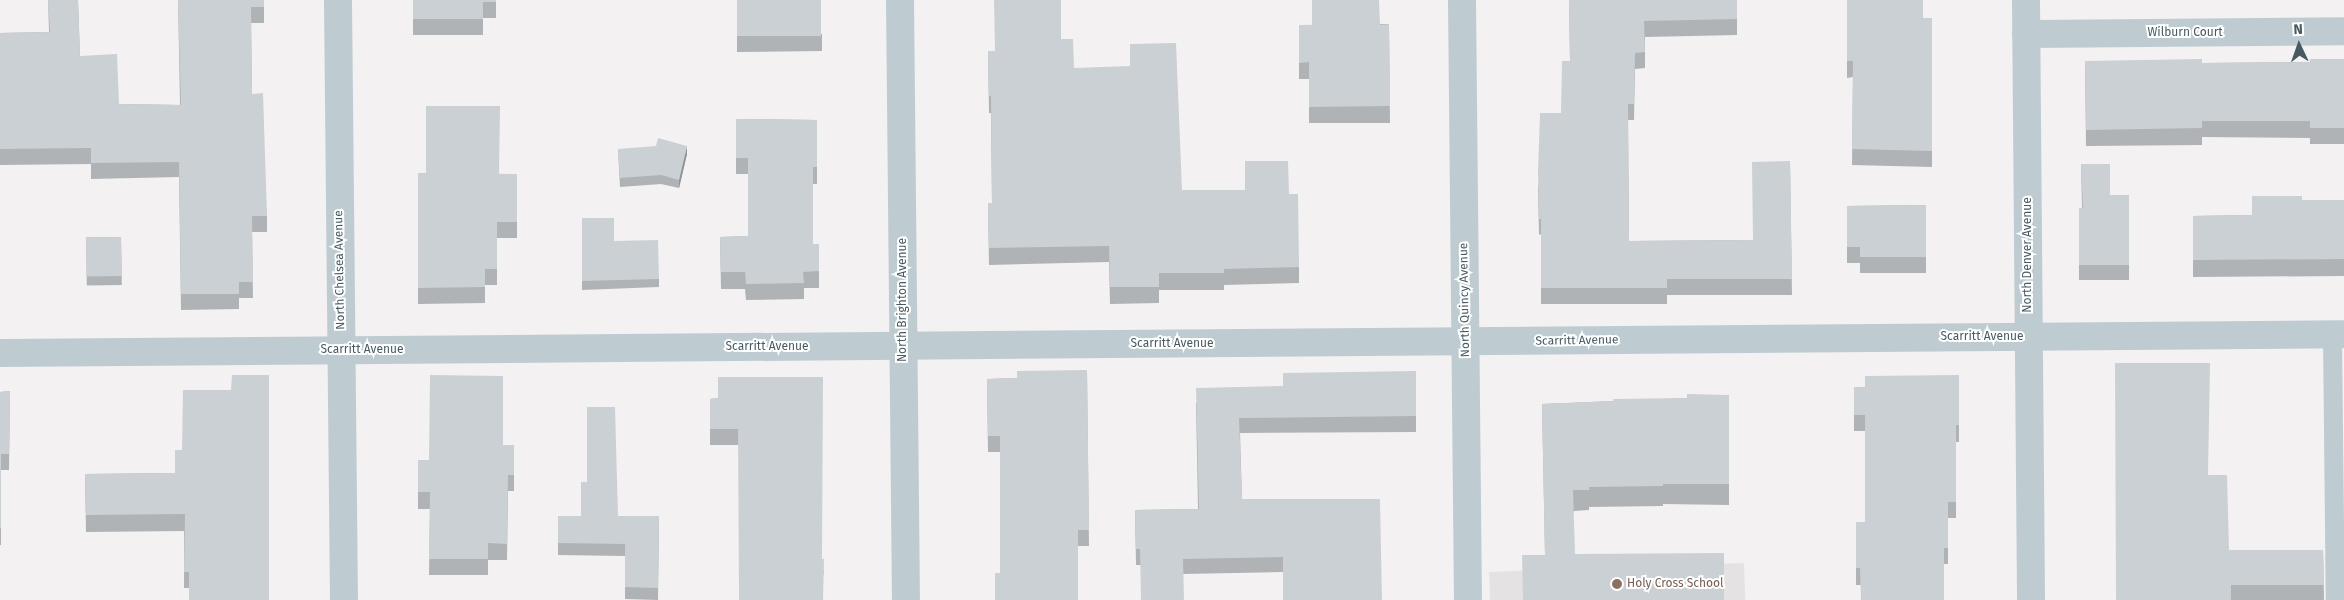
<!DOCTYPE html>
<html>
<head>
<meta charset="utf-8">
<style>
	body { margin:0 }
	#map { position:relative; width:2344px; height:600px; overflow:hidden; background:#f4f1f2; font-family:"Fira Sans",sans-serif }
	div>[style] { position:absolute }
	.education>* { inset:0; background:#e5e2e4; transform-origin:0 0 }
	.lane>* { height:19px; margin:-9.5px; padding:0 9.5px; transform-origin:9.5px; border-radius:9.5px; background:#beccd2 }
	.street>* { height:28px; margin:-14px; padding:0 14px; transform-origin:14px; border-radius:14px; background:#beccd2 }
	.wall>* { inset:0; background:#afb3b6; transform-origin:0 0 }
	.shaded-wall>* { inset:0; background:#8e9294 }
	.building>* { inset:0; background:#cbd0d4; transform-origin:0 0 }
	.dots>* { width:14px; height:14px; translate:-50% -50%; box-sizing:border-box; border:2px solid #fff; border-radius:50% }
	span { translate:-50% -50%; white-space:nowrap; text-align:center; line-height:1.15; -webkit-text-stroke:4px #fff; paint-order:stroke }
	.street-label { font-size:12px; color:#475a61 }
	.education-label { font-size:12px; color:#785e54 }
	.left { translate:0 -50%; text-align:left }
	.north { position:absolute; left:2274px; top:20px; width:50px; height:50px; -webkit-text-stroke:4px #fff; paint-order:stroke; rotate:357deg; font-size:14px; font-weight:700; line-height:20px; text-align:center; color:#475a61 }
	.north::after { content:''; display:block; margin:auto; width:18px; height:22px; background:#475a61; clip-path:polygon(50% 0,100% 100%,50% 72%,0 100%) }
</style>
</head>
<body>
<div id="map">
	<div class="education">
		<div style="left:1744px;top:563px;width:37px;height:255px;rotate:88deg"></div>
	</div>
	<div class="lane">
		<div style="left:2332px;top:335px;width:265px;rotate:89.4deg"></div>
	</div>
	<div class="street">
		<div style="left:338px;top:0;width:600px;rotate:89.43deg"></div>
		<div style="left:900px;top:0;width:600px;rotate:89.43deg"></div>
		<div style="left:1462px;top:0;width:600px;rotate:89.43deg"></div>
		<div style="left:2026px;top:0;width:600px;rotate:89.52deg"></div>
		<div style="left:2026px;top:34px;width:318px;rotate:-0.5deg"></div>
		<div style="left:0;top:353px;width:2344px;rotate:-0.46deg"></div>
	</div>
	<div class="wall">
		<div style="clip-path:polygon(48px 0,78px 0,80px 56px,119px 104px,180px 105px,178px 0,264px 0,264px 23px,251px 23px,252px 94px,267px 216px,267px 232px,252px 232px,253px 298px,239px 298px,239px 309px,181px 310px,179px 177px,91px 179px,91px 164px,0 165px,0 33px,49px 32px)"></div>
		<div style="clip-path:polygon(413px 0,496px 0,496px 18px,483px 18px,483px 35px,413px 35px)"></div>
		<div style="clip-path:polygon(737px 0,822px 34px,822px 51px,737px 52px)"></div>
		<div style="clip-path:polygon(1569px 0,1737px 0,1737px 35px,1645px 37px,1645px 68px,1635px 69px,1634px 120px,1628px 120px,1629px 241px,1753px 240px,1790px 161px,1792px 295px,1667px 295px,1667px 304px,1541px 304px,1541px 234px,1539px 235px,1538px 187px,1561px 113px,1570px 61px)"></div>
		<div style="clip-path:polygon(1847px 0,1923px 18px,1932px 18px,1932px 167px,1852px 165px,1853px 77px,1847px 78px)"></div>
		<div style="clip-path:polygon(1389px 24px,1390px 123px,1309px 123px,1309px 79px,1299px 79px,1299px 25px)"></div>
		<div style="clip-path:polygon(1061px 39px,1074px 68px,1182px 190px,1289px 194px,1299px 267px,1299px 283px,1224px 285px,1224px 290px,1159px 290px,1159px 303px,1110px 304px,1109px 262px,989px 265px,988px 203px,992px 203px,991px 113px,989px 113px,988px 51px,995px 51px)"></div>
		<div style="clip-path:polygon(2344px 59px,2344px 144px,2310px 144px,2310px 138px,2202px 137px,2202px 145px,2086px 146px,2085px 61px,2202px 63px,2310px 62px)"></div>
		<div style="clip-path:polygon(736px 119px,817px 120px,817px 184px,813px 184px,813px 244px,819px 244px,819px 288px,804px 288px,804px 299px,746px 300px,745px 289px,721px 289px,720px 237px,748px 236px,748px 174px,736px 174px)"></div>
		<div style="clip-path:polygon(618px 149px,687px 154px,679px 188px,661px 184px,620px 187px)"></div>
		<div style="clip-path:polygon(2081px 164px,2110px 195px,2129px 195px,2129px 280px,2079px 280px,2079px 208px,2082px 208px)"></div>
		<div style="clip-path:polygon(418px 173px,517px 174px,517px 238px,497px 238px,497px 285px,485px 285px,485px 303px,418px 304px)"></div>
		<div style="clip-path:polygon(2302px 200px,2344px 200px,2344px 276px,2193px 277px,2193px 216px,2252px 215px)"></div>
		<div style="clip-path:polygon(1926px 205px,1926px 273px,1860px 273px,1860px 263px,1847px 263px,1847px 206px)"></div>
		<div style="clip-path:polygon(582px 218px,659px 279px,659px 287px,582px 290px)"></div>
		<div style="left:121px;top:237px;width:48px;height:35px;rotate:89deg"></div>
		<div style="clip-path:polygon(1087px 370px,1089px 546px,1078px 546px,1078px 600px,1000px 573px,1000px 452px,988px 452px,987px 379px,1017px 378px)"></div>
		<div style="clip-path:polygon(1416px 371px,1416px 432px,1240px 433px,1242px 499px,1380px 499px,1283px 572px,1184px 574px,1140px 565px,1136px 565px,1135px 510px,1198px 509px,1196px 403px,1283px 386px)"></div>
		<div style="clip-path:polygon(269px 375px,189px 588px,184px 588px,184px 531px,86px 532px,85px 474px,175px 473px,182px 450px,231px 390px)"></div>
		<div style="clip-path:polygon(1959px 375px,1959px 442px,1956px 442px,1956px 518px,1948px 518px,1948px 564px,1944px 564px,1860px 585px,1856px 585px,1856px 522px,1865px 522px,1865px 431px,1854px 431px,1854px 387px,1865px 387px)"></div>
		<div style="clip-path:polygon(10px 391px,9px 470px,1px 470px,1px 545px,0 545px,0 392px)"></div>
		<div style="clip-path:polygon(1729px 395px,1729px 505px,1663px 504px,1663px 506px,1589px 507px,1589px 510px,1574px 511px,1545px 555px,1542px 404px,1687px 398px)"></div>
		<div style="clip-path:polygon(718px 398px,822px 559px,824px 575px,738px 445px,710px 445px,710px 399px)"></div>
		<div style="clip-path:polygon(503px 445px,514px 445px,514px 491px,508px 491px,507px 560px,488px 560px,488px 575px,429px 575px,430px 509px,418px 509px,418px 492px,429px 460px)"></div>
		<div style="clip-path:polygon(2209px 475px,2229px 550px,2323px 550px,2324px 600px,2116px 600px)"></div>
		<div style="clip-path:polygon(558px 516px,659px 516px,658px 600px,625px 599px,625px 556px,558px 555px)"></div>
	</div>
	<div class="shaded-wall">
		<div style="clip-path:polygon(687px 146px,687px 154px,679px 188px,679px 180px)"></div>
	</div>
	<div class="building">
		<div style="clip-path:polygon(48px 0,78px 0,80px 56px,117px 54px,119px 104px,181px 105px,178px 0,264px 0,264px 7px,251px 7px,252px 94px,263px 93px,267px 216px,252px 216px,253px 282px,239px 282px,239px 294px,181px 294px,179px 162px,91px 163px,91px 148px,0 149px,0 33px,50px 32px)"></div>
		<div style="clip-path:polygon(413px 0,496px 0,496px 2px,483px 2px,483px 19px,413px 19px)"></div>
		<div style="left:737px;top:0;width:84px;height:36px"></div>
		<div style="clip-path:polygon(994px 0,1061px 0,1061px 39px,1073px 39px,1074px 68px,1130px 66px,1130px 44px,1176px 43px,1182px 190px,1245px 190px,1245px 161px,1288px 161px,1289px 194px,1298px 194px,1299px 267px,1224px 269px,1224px 273px,1159px 273px,1159px 287px,1110px 287px,1109px 246px,989px 248px,988px 203px,992px 203px,991px 96px,989px 96px,988px 51px,995px 51px)"></div>
		<div style="clip-path:polygon(1312px 0,1379px 0,1380px 25px,1389px 24px,1390px 106px,1309px 107px,1309px 62px,1299px 63px,1299px 25px,1312px 25px)"></div>
		<div style="clip-path:polygon(1569px 0,1737px 0,1737px 19px,1644px 21px,1645px 52px,1635px 53px,1634px 104px,1628px 104px,1629px 241px,1753px 240px,1752px 162px,1790px 161px,1792px 279px,1667px 279px,1667px 288px,1541px 288px,1541px 219px,1539px 219px,1538px 172px,1540px 113px,1561px 113px,1562px 61px,1570px 61px)"></div>
		<div style="clip-path:polygon(1847px 0,1923px 0,1923px 18px,1932px 18px,1932px 151px,1852px 149px,1853px 61px,1847px 61px)"></div>
		<div style="clip-path:polygon(2202px 59px,2202px 63px,2310px 62px,2310px 59px,2344px 59px,2344px 128px,2310px 128px,2310px 121px,2202px 121px,2202px 128px,2086px 130px,2085px 61px)"></div>
		<div style="clip-path:polygon(426px 106px,500px 106px,499px 174px,517px 174px,517px 222px,497px 222px,497px 269px,485px 269px,485px 287px,418px 288px,418px 173px,426px 173px)"></div>
		<div style="clip-path:polygon(736px 119px,817px 120px,817px 167px,813px 167px,813px 244px,819px 244px,819px 271px,803px 272px,804px 283px,746px 284px,745px 272px,721px 272px,720px 237px,748px 236px,748px 158px,736px 158px)"></div>
		<div style="clip-path:polygon(658px 138px,687px 146px,679px 180px,661px 175px,620px 178px,618px 149px,656px 146px)"></div>
		<div style="clip-path:polygon(2081px 164px,2110px 164px,2110px 195px,2129px 195px,2129px 265px,2079px 265px,2079px 208px,2083px 208px)"></div>
		<div style="clip-path:polygon(2252px 196px,2302px 196px,2302px 200px,2344px 200px,2344px 259px,2193px 260px,2193px 216px,2252px 215px)"></div>
		<div style="clip-path:polygon(1926px 205px,1926px 257px,1860px 257px,1860px 247px,1847px 247px,1847px 206px)"></div>
		<div style="clip-path:polygon(582px 218px,614px 218px,614px 241px,658px 240px,659px 279px,582px 281px)"></div>
		<div style="left:121px;top:237px;width:39px;height:35px;rotate:89deg"></div>
		<div style="clip-path:polygon(2115px 363px,2210px 363px,2208px 475px,2227px 475px,2229px 550px,2323px 550px,2324px 585px,2231px 585px,2231px 600px,2116px 600px)"></div>
		<div style="clip-path:polygon(1087px 370px,1089px 530px,1078px 530px,1078px 600px,995px 600px,995px 573px,1000px 573px,1000px 436px,988px 436px,987px 379px,1017px 378px,1017px 371px)"></div>
		<div style="clip-path:polygon(1416px 371px,1416px 416px,1239px 418px,1242px 499px,1380px 499px,1382px 600px,1283px 600px,1283px 557px,1183px 559px,1184px 600px,1141px 600px,1140px 549px,1136px 549px,1135px 510px,1199px 509px,1196px 388px,1283px 386px,1283px 373px)"></div>
		<div style="clip-path:polygon(232px 375px,269px 375px,269px 600px,189px 600px,189px 572px,184px 572px,185px 514px,86px 515px,85px 474px,175px 473px,175px 450px,182px 450px,183px 390px,231px 390px)"></div>
		<div style="clip-path:polygon(430px 375px,503px 376px,503px 445px,514px 445px,514px 475px,508px 475px,507px 544px,488px 543px,488px 559px,429px 559px,430px 492px,418px 492px,418px 460px,429px 460px)"></div>
		<div style="clip-path:polygon(1959px 375px,1959px 425px,1956px 425px,1956px 502px,1948px 502px,1948px 548px,1944px 548px,1944px 600px,1861px 600px,1860px 568px,1856px 568px,1856px 522px,1865px 522px,1865px 415px,1854px 415px,1854px 387px,1865px 387px,1865px 376px)"></div>
		<div style="clip-path:polygon(718px 377px,823px 377px,822px 559px,824px 559px,823px 600px,739px 600px,738px 429px,710px 429px,710px 399px,718px 398px)"></div>
		<div style="clip-path:polygon(10px 391px,9px 454px,1px 454px,1px 528px,0 528px,0 392px)"></div>
		<div style="clip-path:polygon(1687px 394px,1729px 395px,1729px 484px,1663px 484px,1663px 486px,1589px 487px,1589px 490px,1573px 490px,1575px 554px,1724px 553px,1724px 600px,1523px 600px,1522px 555px,1545px 555px,1542px 404px,1613px 401px,1613px 399px,1687px 398px)"></div>
		<div style="clip-path:polygon(587px 407px,615px 407px,618px 516px,659px 516px,658px 588px,625px 587px,625px 544px,558px 543px,558px 516px,581px 516px,581px 482px,587px 482px)"></div>
	</div>
	<div class="dots">
		<div style="left:1617px;top:584px;background:#8d6e63"></div>
	</div>
	<div class="street-label">
		<span style="left:2185px;top:33px">Wilburn Court</span>
		<span style="left:2028px;top:255px;rotate:-90deg">North Denver Avenue</span>
		<span style="left:340px;top:270px;rotate:-91deg">North Chelsea Avenue</span>
		<span style="left:903px;top:300px;rotate:-90deg">North Brighton Avenue</span>
		<span style="left:1465px;top:300px;rotate:-91deg">North Quincy Avenue</span>
		<span style="left:1982px;top:337px">Scarritt Avenue</span>
		<span style="left:1577px;top:341px;rotate:-1deg">Scarritt Avenue</span>
		<span style="left:1172px;top:344px">Scarritt Avenue</span>
		<span style="left:767px;top:347px">Scarritt Avenue</span>
		<span style="left:362px;top:350px">Scarritt Avenue</span>
	</div>
	<div class="education-label">
		<span class="left" style="left:1627px;top:584px">Holy Cross School</span>
	</div>
	<div class="north">N</div>
</div>
</body>
</html>
